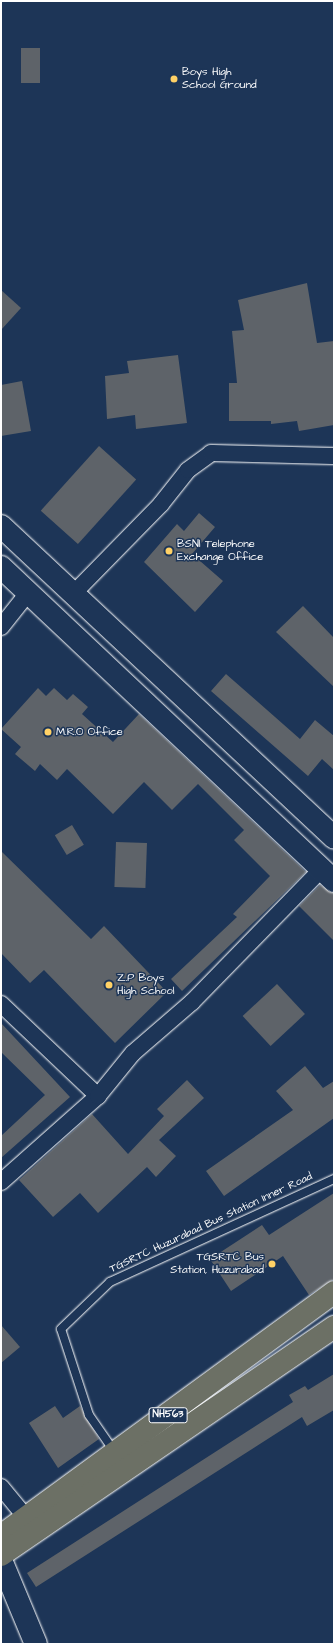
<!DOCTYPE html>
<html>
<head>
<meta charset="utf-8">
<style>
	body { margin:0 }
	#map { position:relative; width:335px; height:1645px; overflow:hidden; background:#1d3557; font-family:"Architects Daughter",sans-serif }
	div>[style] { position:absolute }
	.building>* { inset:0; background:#5e6369; transform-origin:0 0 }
	.roads { filter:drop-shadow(0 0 1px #fff) drop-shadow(0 0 1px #fff) }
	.lane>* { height:8px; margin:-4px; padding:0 4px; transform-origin:4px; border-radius:4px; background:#1d3557 }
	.street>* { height:16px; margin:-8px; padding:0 8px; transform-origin:8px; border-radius:8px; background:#1d3557 }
	.secondary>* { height:22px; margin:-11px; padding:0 11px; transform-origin:11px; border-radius:11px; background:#1d3557 }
	.highway>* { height:22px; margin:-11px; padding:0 11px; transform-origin:11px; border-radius:11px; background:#6c7065 }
	.dots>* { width:11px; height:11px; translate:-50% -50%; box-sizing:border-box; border:2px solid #1d3557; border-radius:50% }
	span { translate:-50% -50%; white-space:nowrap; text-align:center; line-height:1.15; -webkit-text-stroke:3px #1d3557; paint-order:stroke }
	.shield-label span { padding:1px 3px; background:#1d3557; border:1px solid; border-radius:3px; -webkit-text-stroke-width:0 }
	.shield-label { font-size:10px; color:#fff; font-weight:700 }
	.poi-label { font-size:11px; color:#fff }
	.left { translate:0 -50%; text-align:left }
	.right { translate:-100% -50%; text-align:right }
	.street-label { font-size:11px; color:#fff }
	.frame { position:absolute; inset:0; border:2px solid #fff; pointer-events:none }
</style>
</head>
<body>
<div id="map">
	<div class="building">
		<div style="left:21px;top:48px;width:19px;height:35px"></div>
		<div style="clip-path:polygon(307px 283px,317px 343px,334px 341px,334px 425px,299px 431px,297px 421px,271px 424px,271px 421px,229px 421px,229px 383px,237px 383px,232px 331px,244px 330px,238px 300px)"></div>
		<div style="clip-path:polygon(1px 290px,21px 308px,1px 330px)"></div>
		<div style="clip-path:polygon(178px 355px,187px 423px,136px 429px,135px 415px,107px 419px,105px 376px,129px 373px,127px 361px)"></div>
		<div style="clip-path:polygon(22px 381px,31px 431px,1px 436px,1px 385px)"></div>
		<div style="left:99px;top:446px;width:50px;height:87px;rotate:42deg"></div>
		<div style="clip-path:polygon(199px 513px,215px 527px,192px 554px,223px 581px,195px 612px,144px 562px,177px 524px,184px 531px)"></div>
		<div style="clip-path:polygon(303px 606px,334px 638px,334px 687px,276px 632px)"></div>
		<div style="clip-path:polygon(226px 674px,300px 739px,315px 720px,334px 736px,334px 770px,322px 759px,308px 776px,211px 691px)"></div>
		<div style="clip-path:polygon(38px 688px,46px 696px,54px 688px,67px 700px,73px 694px,88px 707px,82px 714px,113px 742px,139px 714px,306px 872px,182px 991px,171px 979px,237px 917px,233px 914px,270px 876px,234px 840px,244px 830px,198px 784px,172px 810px,144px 782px,113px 814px,67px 769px,57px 780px,40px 764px,35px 771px,15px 754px,21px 747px,1px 729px)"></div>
		<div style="left:72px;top:825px;width:23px;height:20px;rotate:59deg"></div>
		<div style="left:116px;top:842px;width:31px;height:45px;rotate:2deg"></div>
		<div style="clip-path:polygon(1px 851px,91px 939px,104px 926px,167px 992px,115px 1043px,44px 970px,30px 983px,1px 953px)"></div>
		<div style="clip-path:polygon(320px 885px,334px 893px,334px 941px,299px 906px)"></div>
		<div style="left:277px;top:984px;width:41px;height:47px;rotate:47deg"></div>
		<div style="clip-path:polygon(1px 1023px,70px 1097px,1px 1158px,1px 1136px,45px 1095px,1px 1052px)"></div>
		<div style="clip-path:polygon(305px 1066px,323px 1088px,334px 1081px,334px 1118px,224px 1196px,206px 1171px,293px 1110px,276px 1091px)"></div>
		<div style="clip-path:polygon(187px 1080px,204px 1098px,159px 1140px,176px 1156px,156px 1177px,147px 1167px,98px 1213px,80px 1193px,53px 1217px,19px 1180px,92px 1114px,128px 1154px,164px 1116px,157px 1109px)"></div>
		<div style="clip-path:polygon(334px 1193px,334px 1279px,309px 1295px,283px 1256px,231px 1291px,210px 1259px,262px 1225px,269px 1235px)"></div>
		<div style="clip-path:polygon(1px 1325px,20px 1347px,1px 1363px)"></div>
		<div style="clip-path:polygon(334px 1374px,334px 1410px,307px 1426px,302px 1417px,36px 1587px,27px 1573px,293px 1402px,289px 1395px,305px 1386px,308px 1390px)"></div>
		<div style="clip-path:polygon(55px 1406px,63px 1418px,80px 1406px,99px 1439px,58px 1468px,29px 1423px)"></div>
	</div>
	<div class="roads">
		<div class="lane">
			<div style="left:114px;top:1451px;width:44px;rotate:-124.8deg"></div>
			<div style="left:89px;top:1415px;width:90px;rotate:-108deg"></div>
			<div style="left:61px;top:1329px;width:68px;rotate:-43.8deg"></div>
			<div style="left:110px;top:1282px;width:247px;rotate:-24.7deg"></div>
		</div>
		<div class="street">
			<div style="left:73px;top:594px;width:126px;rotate:-45.6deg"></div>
			<div style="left:161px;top:504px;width:43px;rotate:-51.5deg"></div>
			<div style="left:188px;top:470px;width:29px;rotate:-36deg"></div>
			<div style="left:211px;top:453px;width:123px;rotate:1.4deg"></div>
			<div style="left:1px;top:627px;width:43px;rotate:-51.5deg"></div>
			<div style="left:1px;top:1004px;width:134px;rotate:43.5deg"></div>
			<div style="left:1px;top:1182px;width:130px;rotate:-41.6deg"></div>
			<div style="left:98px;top:1096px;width:55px;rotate:-50.9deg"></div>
			<div style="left:133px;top:1053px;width:78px;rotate:-40.8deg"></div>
			<div style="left:192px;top:1002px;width:186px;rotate:-45.7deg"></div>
			<div style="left:1px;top:1487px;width:50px;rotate:50.6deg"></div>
		</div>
		<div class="secondary">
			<div style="left:1px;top:526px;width:456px;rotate:43.1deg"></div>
			<div style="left:1px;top:567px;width:458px;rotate:43.3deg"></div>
			<div style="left:1px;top:1560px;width:91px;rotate:67.4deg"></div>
		</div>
		<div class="highway">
			<div style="left:1px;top:1536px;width:413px;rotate:-36.2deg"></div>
			<div style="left:1px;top:1555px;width:404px;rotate:-34.4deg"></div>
		</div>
	</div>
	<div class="dots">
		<div style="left:174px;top:79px;background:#ffd166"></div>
		<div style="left:169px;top:551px;background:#ffd166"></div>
		<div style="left:48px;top:732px;background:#ffd166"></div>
		<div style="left:109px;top:985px;background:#ffd166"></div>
		<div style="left:272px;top:1264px;background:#ffd166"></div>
	</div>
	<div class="shield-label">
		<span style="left:168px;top:1415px">NH563</span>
	</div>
	<div class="poi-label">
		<span class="left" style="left:182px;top:79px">Boys High<br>School Ground</span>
		<span class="left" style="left:177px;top:551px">BSNl Telephone<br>Exchange Office</span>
		<span class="left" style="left:56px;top:732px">M.R.O Office</span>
		<span class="left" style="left:117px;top:985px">Z.P Boys<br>High School</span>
		<span class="right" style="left:264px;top:1264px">TGSRTC Bus<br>Station, Huzurabad</span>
	</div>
	<div class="street-label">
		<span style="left:211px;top:1223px;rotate:-25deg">TGSRTC Huzurabad Bus Station Inner Road</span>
	</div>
	<div class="frame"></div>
</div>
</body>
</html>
